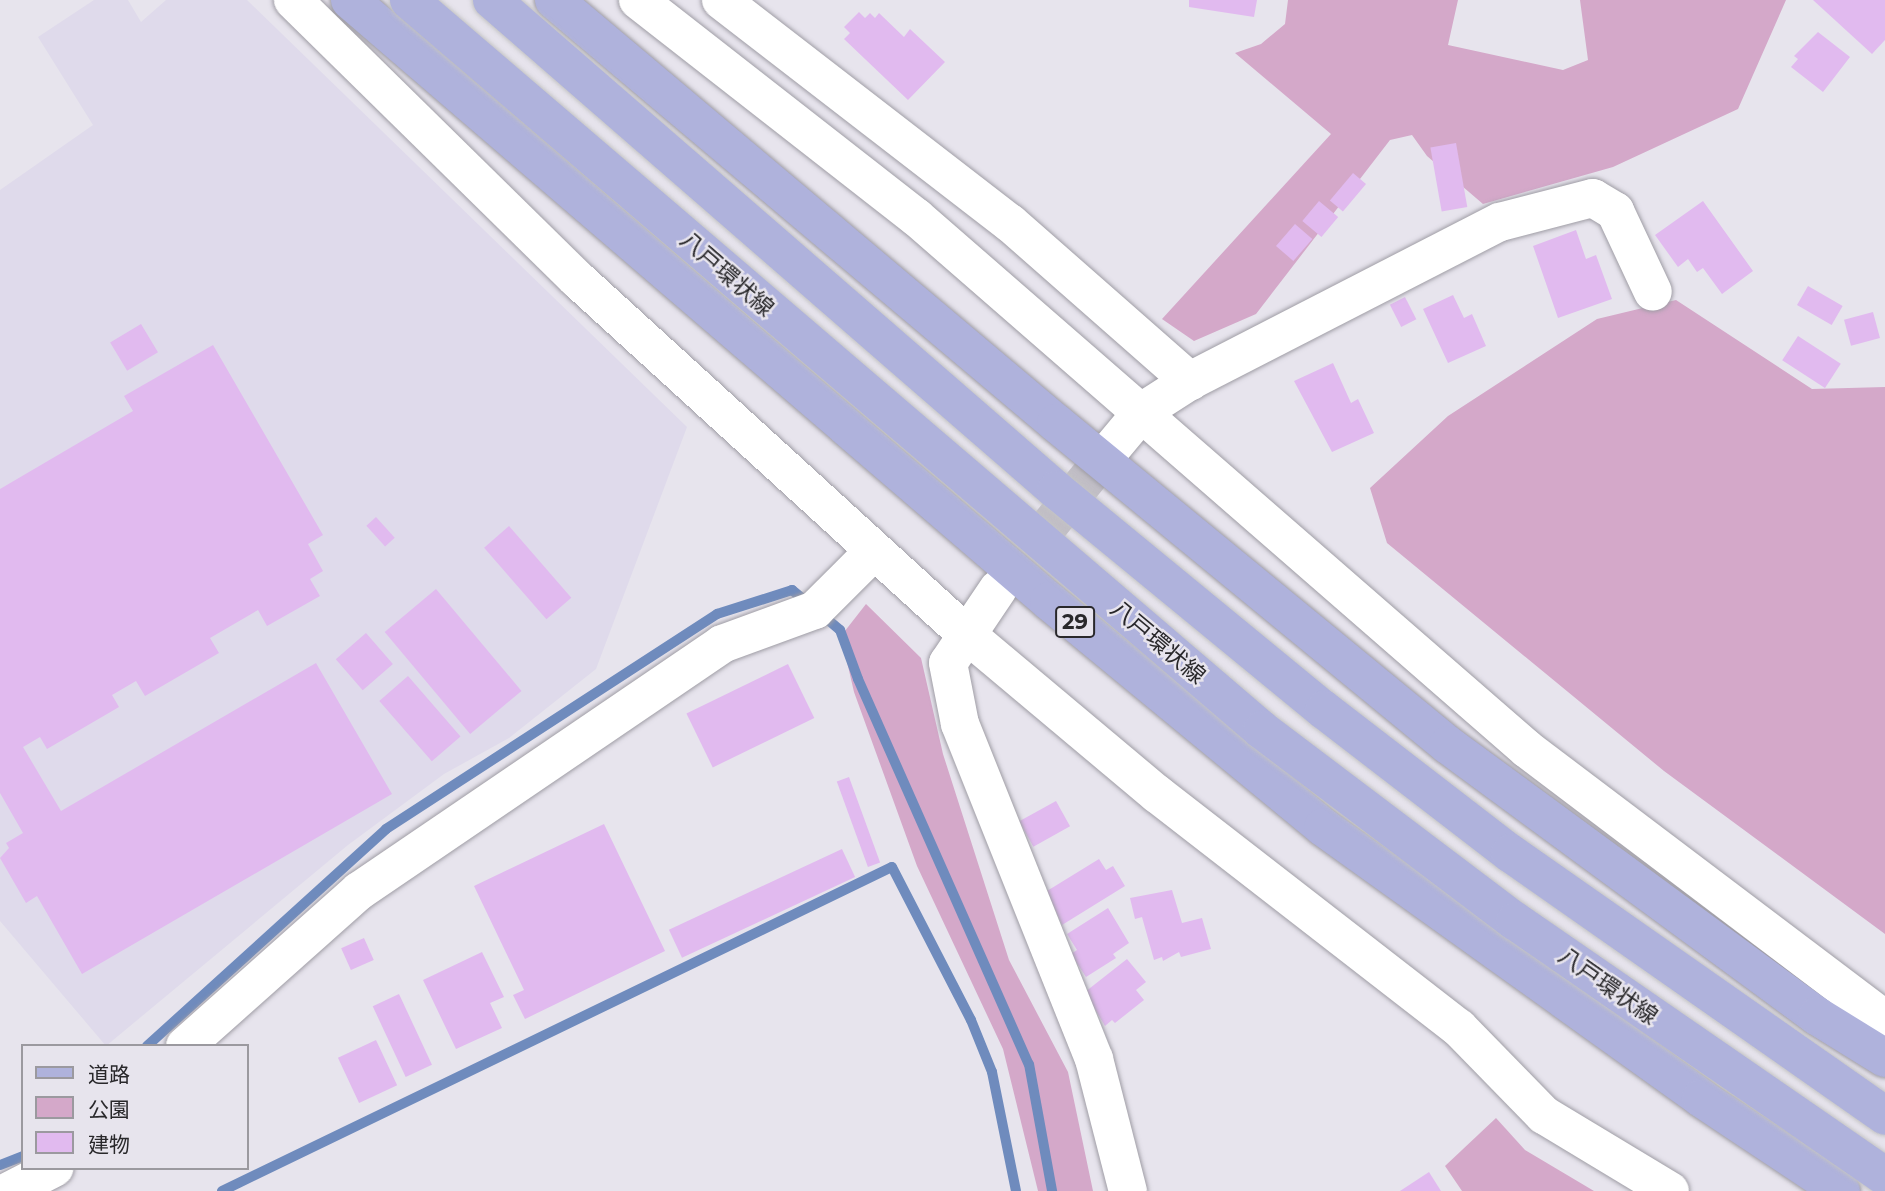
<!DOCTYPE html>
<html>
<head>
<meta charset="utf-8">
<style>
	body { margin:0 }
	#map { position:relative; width:1885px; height:1191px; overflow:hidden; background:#e7e4ed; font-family:Montserrat,"Noto Sans JP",sans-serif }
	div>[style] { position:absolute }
	.built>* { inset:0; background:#dfdaeb }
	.green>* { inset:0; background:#d4a8c9 }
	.stream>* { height:10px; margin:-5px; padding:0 5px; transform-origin:5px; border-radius:5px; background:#6f8bbd }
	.building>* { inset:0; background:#e1baef; transform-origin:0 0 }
	.minor-tunnel>* { height:38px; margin-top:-19px; transform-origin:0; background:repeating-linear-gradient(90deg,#c1bec6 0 38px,transparent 0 57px) }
	.roads { filter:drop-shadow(0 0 2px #9f9da5) drop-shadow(0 0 2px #9f9da5) }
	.minor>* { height:38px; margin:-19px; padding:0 19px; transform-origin:19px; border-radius:19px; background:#fff }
	.major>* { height:38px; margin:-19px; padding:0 19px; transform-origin:19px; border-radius:19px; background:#afb2dc }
	.bridges { filter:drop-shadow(0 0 2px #c3c3c4) drop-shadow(0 0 2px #c3c3c4) }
	.major-bridge>* { height:38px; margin:-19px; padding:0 19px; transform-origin:19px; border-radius:19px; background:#afb2dc }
	span { translate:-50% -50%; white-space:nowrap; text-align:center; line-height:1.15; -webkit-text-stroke:5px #e7e4ed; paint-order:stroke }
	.shield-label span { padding:2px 5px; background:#e7e4ed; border:2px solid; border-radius:5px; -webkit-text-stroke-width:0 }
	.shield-label { font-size:21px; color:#29282b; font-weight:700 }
	.street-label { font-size:23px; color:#29282b }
	.legend { position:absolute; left:21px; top:1044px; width:228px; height:126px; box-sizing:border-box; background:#e7e4ed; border:2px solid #9b999f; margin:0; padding:9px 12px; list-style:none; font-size:21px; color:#29282b }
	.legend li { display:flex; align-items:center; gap:14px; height:35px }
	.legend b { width:35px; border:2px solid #9b999f }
</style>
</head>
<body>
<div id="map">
	<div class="built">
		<div style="clip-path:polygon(94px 0,128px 0,141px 22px,166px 0,247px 0,687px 427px,596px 669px,509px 738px,444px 774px,348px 845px,106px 1046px,0 921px,0 190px,93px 125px,38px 37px)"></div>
	</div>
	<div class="green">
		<div style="clip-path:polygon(1288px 0,1458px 0,1448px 45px,1563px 70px,1588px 60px,1580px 0,1786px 0,1738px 109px,1613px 167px,1483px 204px,1427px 156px,1412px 135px,1390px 140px,1256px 314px,1194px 341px,1162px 319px,1331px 134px,1235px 53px,1261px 44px,1285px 24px)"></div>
		<div style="clip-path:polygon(1676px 300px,1812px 389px,1885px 387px,1885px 934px,1664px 771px,1387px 543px,1370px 488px,1448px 416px,1597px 319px)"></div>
		<div style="clip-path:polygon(866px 604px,921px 658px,943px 754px,1009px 960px,1068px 1072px,1093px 1191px,1038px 1191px,1003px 1049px,917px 866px,854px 692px,841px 636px)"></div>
		<div style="clip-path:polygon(1496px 1118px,1525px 1150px,1594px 1191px,1462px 1191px,1445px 1166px)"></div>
	</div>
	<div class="stream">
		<div style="left:821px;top:614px;width:25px;rotate:40deg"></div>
		<div style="left:840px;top:630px;width:52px;rotate:69.8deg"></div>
		<div style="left:858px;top:679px;width:421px;rotate:66.1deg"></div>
		<div style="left:1029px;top:1064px;width:129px;rotate:79.7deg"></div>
		<div style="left:147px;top:1046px;width:323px;rotate:-42.2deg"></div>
		<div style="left:386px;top:829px;width:395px;rotate:-33deg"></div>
		<div style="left:717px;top:614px;width:79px;rotate:-17.7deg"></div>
		<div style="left:792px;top:590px;width:22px;rotate:39deg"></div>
		<div style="left:0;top:1165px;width:25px;rotate:-21deg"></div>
		<div style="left:222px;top:1191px;width:744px;rotate:-25.81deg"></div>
		<div style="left:892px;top:867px;width:172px;rotate:62.7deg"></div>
		<div style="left:971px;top:1020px;width:56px;rotate:68deg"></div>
		<div style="left:992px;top:1072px;width:121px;rotate:78.6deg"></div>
	</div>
	<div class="building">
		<div style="clip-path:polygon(1189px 0,1257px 0,1254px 17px,1189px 7px)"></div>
		<div style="clip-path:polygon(1813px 0,1885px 0,1885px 40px,1872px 54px)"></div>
		<div style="clip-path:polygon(859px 12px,865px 18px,870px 13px,875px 18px,879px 13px,904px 37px,910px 29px,945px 62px,908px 100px,844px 39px,850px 33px,844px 27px)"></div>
		<div style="clip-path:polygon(1818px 32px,1850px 57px,1823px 92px,1791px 67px,1798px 59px,1794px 56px)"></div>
		<div style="left:1456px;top:143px;width:65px;height:26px;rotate:80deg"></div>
		<div style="left:1353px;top:173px;width:17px;height:36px;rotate:40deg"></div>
		<div style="left:1319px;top:201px;width:25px;height:26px;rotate:40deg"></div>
		<div style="clip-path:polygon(1703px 201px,1753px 271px,1722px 294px,1703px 268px,1697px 272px,1688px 259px,1678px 267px,1655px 235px)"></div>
		<div style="left:1295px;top:224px;width:23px;height:29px;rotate:41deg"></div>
		<div style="clip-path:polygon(1576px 230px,1586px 259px,1596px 255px,1612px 299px,1558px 318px,1533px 246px)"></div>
		<div style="left:1808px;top:286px;width:40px;height:22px;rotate:30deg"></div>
		<div style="clip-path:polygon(1453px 295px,1464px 318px,1472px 314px,1486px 346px,1448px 363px,1423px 309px)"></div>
		<div style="left:1405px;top:297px;width:25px;height:17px;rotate:63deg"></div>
		<div style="left:1873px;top:312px;width:27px;height:30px;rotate:75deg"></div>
		<div style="left:141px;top:324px;width:33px;height:36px;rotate:59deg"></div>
		<div style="left:1798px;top:336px;width:51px;height:29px;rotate:33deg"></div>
		<div style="clip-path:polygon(213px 345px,323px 535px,308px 544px,323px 571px,310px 579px,320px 596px,267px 626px,258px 610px,210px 638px,219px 653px,145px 696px,136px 681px,112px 695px,119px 707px,47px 749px,40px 737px,23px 747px,61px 811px,316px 663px,392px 794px,82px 974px,37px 896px,26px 903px,0 858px,9px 848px,6px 843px,23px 833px,0 793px,0 489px,133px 411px,124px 396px)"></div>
		<div style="clip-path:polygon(1333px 363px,1351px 403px,1358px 399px,1374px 433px,1332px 452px,1294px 381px)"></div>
		<div style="left:376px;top:517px;width:28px;height:13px;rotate:48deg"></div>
		<div style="left:509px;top:526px;width:95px;height:33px;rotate:49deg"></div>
		<div style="left:436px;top:589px;width:133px;height:67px;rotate:50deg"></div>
		<div style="left:366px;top:633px;width:41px;height:40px;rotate:49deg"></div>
		<div style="left:788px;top:664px;width:60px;height:113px;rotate:64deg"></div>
		<div style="left:408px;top:676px;width:80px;height:38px;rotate:49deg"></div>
		<div style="left:849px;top:777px;width:91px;height:13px;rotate:70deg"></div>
		<div style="left:1056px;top:801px;width:29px;height:42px;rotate:61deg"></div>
		<div style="clip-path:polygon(604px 824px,665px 951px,525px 1019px,513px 995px,524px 990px,474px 886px)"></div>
		<div style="left:842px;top:849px;width:31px;height:191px;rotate:65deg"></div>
		<div style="clip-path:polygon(1099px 859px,1106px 870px,1113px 866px,1125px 886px,1062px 925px,1047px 891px)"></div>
		<div style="clip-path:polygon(1172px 890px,1182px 923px,1202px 918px,1211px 949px,1181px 957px,1179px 952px,1163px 961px,1162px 957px,1154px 960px,1142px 917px,1135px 919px,1130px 898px)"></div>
		<div style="clip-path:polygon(1108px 908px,1129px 943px,1113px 954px,1116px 958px,1086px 977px,1071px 954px,1077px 950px,1067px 934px)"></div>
		<div style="left:364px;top:938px;width:24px;height:25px;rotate:66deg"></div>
		<div style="clip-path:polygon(482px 952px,504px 997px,490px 1003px,502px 1028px,456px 1049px,423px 980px)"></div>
		<div style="clip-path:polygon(1127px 959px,1146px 982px,1136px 990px,1144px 1000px,1115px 1023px,1112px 1020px,1105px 1026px,1085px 992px)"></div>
		<div style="left:399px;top:994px;width:78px;height:29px;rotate:65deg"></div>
		<div style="left:376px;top:1040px;width:50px;height:42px;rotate:65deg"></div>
		<div style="clip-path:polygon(1429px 1172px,1441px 1191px,1400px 1191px)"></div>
	</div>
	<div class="minor-tunnel">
		<div style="left:998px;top:589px;width:174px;rotate:-51.1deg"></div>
	</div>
	<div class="roads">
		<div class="minor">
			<div style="left:293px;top:0;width:398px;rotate:44.5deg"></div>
			<div style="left:577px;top:279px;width:525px;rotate:42.38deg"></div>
			<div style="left:965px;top:633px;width:251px;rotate:40deg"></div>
			<div style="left:1157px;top:794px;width:382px;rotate:37.8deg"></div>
			<div style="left:1459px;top:1028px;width:122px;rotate:45.7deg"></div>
			<div style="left:1544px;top:1115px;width:147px;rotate:31.1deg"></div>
			<div style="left:638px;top:0;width:353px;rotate:38deg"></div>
			<div style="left:916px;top:217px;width:810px;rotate:41.05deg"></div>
			<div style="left:1527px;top:749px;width:449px;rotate:37.1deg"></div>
			<div style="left:721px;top:0;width:365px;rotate:37.7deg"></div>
			<div style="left:1010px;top:223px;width:240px;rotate:41.3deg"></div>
			<div style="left:1107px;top:454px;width:56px;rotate:-50.1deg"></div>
			<div style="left:1143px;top:411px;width:56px;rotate:-32.6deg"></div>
			<div style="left:1190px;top:381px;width:348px;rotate:-27.2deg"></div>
			<div style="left:1500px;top:222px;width:96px;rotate:-14.5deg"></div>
			<div style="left:1593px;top:198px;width:26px;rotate:31deg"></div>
			<div style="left:1615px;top:211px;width:89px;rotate:64.9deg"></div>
			<div style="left:998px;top:589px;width:89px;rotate:124deg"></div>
			<div style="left:948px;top:663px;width:62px;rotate:78.9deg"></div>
			<div style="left:960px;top:724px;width:361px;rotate:68.2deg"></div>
			<div style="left:1094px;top:1059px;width:136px;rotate:75.6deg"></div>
			<div style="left:185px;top:1046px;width:233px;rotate:-41.7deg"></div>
			<div style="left:359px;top:891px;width:439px;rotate:-34.2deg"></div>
			<div style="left:722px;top:644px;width:99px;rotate:-20.1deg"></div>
			<div style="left:815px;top:610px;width:82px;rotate:-45deg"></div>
			<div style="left:9px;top:1191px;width:51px;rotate:-27.1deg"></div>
		</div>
		<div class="major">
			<div style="left:350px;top:0;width:922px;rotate:40.69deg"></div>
			<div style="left:1049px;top:601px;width:355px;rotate:39.5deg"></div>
			<div style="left:1323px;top:827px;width:465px;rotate:35.6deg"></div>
			<div style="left:1701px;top:1098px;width:168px;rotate:33.6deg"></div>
			<div style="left:554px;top:0;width:656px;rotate:40.12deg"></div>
			<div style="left:1056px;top:423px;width:507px;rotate:39.4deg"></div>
			<div style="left:1448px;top:745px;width:458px;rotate:36.3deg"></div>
			<div style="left:1817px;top:1016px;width:80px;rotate:31.7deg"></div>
		</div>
	</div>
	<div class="bridges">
		<div class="major-bridge">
			<div style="left:409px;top:0;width:1123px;rotate:40.56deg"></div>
			<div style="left:1262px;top:730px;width:317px;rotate:37.1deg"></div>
			<div style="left:1515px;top:921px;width:449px;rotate:34.6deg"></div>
			<div style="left:492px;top:0;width:747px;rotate:40.98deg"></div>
			<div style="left:1056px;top:490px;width:347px;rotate:39.4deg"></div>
			<div style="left:1324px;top:710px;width:235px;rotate:37.6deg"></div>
			<div style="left:1510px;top:853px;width:458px;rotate:35deg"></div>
		</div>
	</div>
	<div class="shield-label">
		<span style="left:1075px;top:622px">29</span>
	</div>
	<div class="street-label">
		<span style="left:727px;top:274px;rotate:41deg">八戸環状線</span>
		<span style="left:1158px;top:642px;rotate:40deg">八戸環状線</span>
		<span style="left:1608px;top:986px;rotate:35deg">八戸環状線</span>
	</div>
	<ul class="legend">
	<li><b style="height:9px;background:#afb2dc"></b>道路</li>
	<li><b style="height:19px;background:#d4a8c9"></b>公園</li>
	<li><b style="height:19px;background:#e1baef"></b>建物</li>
	</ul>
</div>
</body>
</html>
